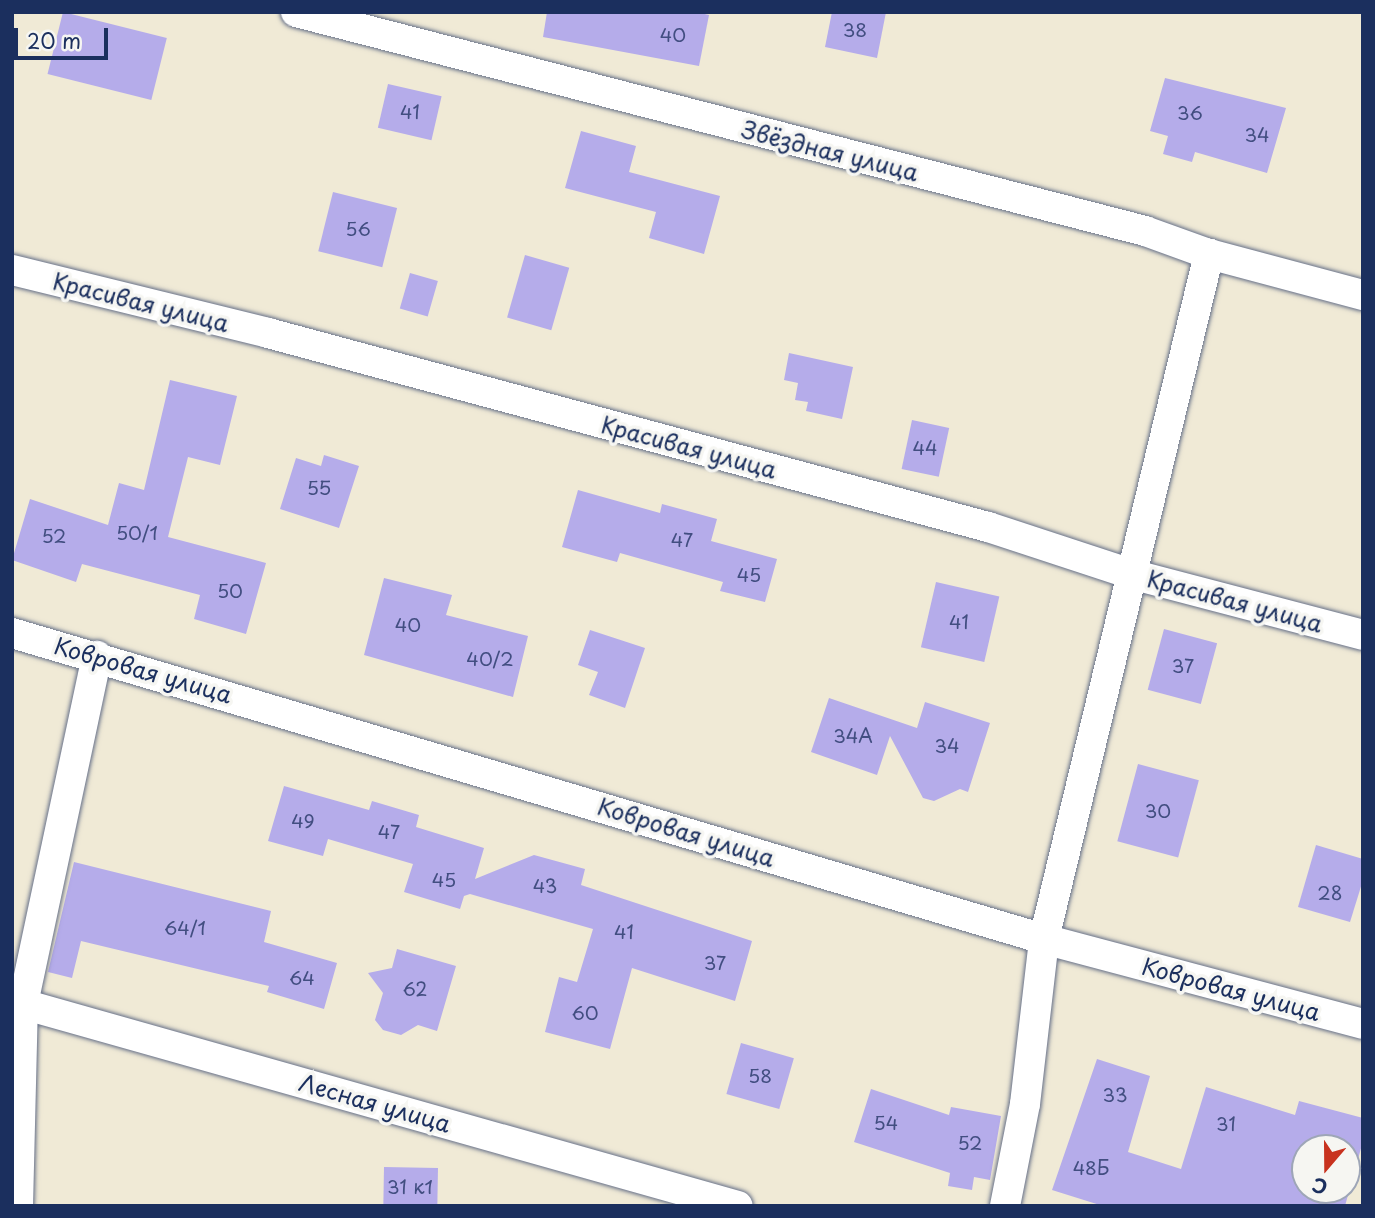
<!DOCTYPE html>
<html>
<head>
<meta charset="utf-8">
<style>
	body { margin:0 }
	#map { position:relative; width:1375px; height:1218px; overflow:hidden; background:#f0ead6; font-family:"Playpen Sans",sans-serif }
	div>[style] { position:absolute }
	.building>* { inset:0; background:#b5acea; transform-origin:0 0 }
	.roads { filter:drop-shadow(0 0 2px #667088) drop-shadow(0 0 2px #667088) }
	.minor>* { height:30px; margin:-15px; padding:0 15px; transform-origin:15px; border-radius:15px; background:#fff }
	span { translate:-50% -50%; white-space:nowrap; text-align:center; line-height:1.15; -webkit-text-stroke:7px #f6f6f2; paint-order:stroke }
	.number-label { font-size:19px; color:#424e81 }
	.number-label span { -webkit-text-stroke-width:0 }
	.street-label { font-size:23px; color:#1b2f5e }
	.frame { position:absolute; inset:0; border:14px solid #1b2f5e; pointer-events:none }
	.north { position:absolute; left:1291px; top:1134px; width:70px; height:70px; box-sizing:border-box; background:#f6f6f2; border:2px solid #9ea6b7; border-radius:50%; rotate:200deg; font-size:19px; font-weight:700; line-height:28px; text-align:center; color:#1b2f5e }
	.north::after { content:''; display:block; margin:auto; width:24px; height:32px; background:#c8321e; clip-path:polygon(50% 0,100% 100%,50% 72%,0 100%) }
	.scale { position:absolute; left:14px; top:28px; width:94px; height:32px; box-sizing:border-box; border:4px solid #1b2f5e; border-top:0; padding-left:9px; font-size:21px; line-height:24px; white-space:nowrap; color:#1b2f5e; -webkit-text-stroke:5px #f6f6f2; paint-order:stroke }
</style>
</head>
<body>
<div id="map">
	<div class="building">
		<div style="left:63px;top:12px;width:107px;height:64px;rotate:14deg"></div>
		<div style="clip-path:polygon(547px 12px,696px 12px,709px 15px,699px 66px,543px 37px)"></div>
		<div style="clip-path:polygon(832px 12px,886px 12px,877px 58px,825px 47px)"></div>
		<div style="clip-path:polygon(1165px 78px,1286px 108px,1267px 173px,1195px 152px,1192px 162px,1163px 154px,1168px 136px,1150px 131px)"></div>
		<div style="left:388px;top:84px;width:55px;height:45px;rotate:13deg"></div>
		<div style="clip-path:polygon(581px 131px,636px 146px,629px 172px,720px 196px,704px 254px,649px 238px,656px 212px,565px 188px)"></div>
		<div style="left:333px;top:192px;width:66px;height:61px;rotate:14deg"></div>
		<div style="left:525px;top:255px;width:46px;height:65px;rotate:16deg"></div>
		<div style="left:410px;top:273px;width:29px;height:37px;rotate:16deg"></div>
		<div style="clip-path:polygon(789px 353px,853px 367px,842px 419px,806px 411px,808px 402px,795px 400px,798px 383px,784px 380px)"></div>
		<div style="clip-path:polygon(170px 380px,237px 396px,220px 465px,188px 457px,168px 537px,266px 563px,246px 634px,194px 619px,200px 595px,82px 564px,76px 582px,12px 560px,30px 499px,108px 525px,119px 483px,144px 490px)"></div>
		<div style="left:912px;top:420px;width:38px;height:50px;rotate:12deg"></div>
		<div style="clip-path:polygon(324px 455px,359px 466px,339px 528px,280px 509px,296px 458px,321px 466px)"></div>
		<div style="clip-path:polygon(578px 490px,660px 513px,662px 504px,717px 519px,711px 541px,777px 559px,765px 602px,720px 591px,723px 582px,620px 553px,617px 562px,562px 547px)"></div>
		<div style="clip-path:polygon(384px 578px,452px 595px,446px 615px,528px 636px,513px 697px,364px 655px)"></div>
		<div style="left:936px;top:582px;width:65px;height:67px;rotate:13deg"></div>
		<div style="left:1164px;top:629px;width:55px;height:63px;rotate:15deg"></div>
		<div style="clip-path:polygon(590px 630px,645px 648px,625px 708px,589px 695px,598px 672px,578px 665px)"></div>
		<div style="clip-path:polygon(829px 698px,917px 728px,925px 702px,990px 723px,968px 792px,960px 789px,934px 801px,923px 798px,890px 736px,877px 775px,811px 752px)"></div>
		<div style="left:1138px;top:764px;width:63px;height:80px;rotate:15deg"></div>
		<div style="clip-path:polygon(284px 786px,369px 810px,372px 801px,419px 815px,416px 827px,484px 848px,475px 879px,534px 855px,585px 869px,581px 885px,752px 941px,735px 1001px,632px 968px,610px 1049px,545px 1032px,559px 977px,577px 982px,593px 929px,470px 894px,464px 896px,460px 909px,404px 892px,413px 864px,328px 839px,323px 856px,268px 841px)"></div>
		<div style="clip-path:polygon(1316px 845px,1363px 859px,1363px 880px,1350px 922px,1298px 907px)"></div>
		<div style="clip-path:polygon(74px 862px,271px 911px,264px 942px,337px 963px,324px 1009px,267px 992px,269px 986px,81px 941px,72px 978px,48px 972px)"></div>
		<div style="clip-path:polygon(397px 949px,456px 966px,437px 1031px,418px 1025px,401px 1035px,383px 1030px,375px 1020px,383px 993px,368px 973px,392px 968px)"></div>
		<div style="left:741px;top:1043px;width:55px;height:53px;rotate:16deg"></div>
		<div style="clip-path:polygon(evenodd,1097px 1059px,1150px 1076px,1128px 1152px,1181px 1169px,1206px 1087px,1295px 1115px,1299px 1101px,1363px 1118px,1363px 1141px,1345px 1206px,1103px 1206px,1052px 1190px,1097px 1059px,1305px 1148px,1347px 1148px,1347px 1190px,1305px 1190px,1305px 1148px)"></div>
		<div style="clip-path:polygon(871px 1089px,949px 1115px,951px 1107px,1001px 1116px,990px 1180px,974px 1177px,972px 1190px,948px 1186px,950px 1173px,854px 1142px)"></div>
		<div style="left:384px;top:1167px;width:54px;height:39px;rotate:1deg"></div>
	</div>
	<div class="roads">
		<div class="minor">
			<div style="left:296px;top:12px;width:877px;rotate:14.46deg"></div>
			<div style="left:1145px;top:231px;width:68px;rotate:19.8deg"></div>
			<div style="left:1209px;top:254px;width:159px;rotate:14.9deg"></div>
			<div style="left:12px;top:270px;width:264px;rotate:13.8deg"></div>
			<div style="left:268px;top:333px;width:746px;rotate:15.08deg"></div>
			<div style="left:988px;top:527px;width:151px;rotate:18.2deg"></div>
			<div style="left:1131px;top:574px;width:240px;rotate:14.7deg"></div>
			<div style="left:12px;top:633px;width:1076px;rotate:16.52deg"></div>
			<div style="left:1044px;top:939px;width:330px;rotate:14.9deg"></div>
			<div style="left:12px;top:1001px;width:754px;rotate:15.77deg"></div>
			<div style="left:18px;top:1206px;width:202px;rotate:-88.6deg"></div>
			<div style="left:23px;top:1004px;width:356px;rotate:-78deg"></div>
			<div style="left:1005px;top:1206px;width:104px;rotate:-78.9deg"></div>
			<div style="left:1025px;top:1104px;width:166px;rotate:-83.4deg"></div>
			<div style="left:1044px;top:939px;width:705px;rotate:-76.46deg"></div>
		</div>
	</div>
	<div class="number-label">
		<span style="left:855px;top:30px">38</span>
		<span style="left:673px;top:35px">40</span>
		<span style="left:410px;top:112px">41</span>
		<span style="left:1190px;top:113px">36</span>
		<span style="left:1257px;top:135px">34</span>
		<span style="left:358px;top:229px">56</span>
		<span style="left:925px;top:448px">44</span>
		<span style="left:319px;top:488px">55</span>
		<span style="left:137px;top:533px">50/1</span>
		<span style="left:54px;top:536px">52</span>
		<span style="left:682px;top:540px">47</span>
		<span style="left:749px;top:575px">45</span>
		<span style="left:230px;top:591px">50</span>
		<span style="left:959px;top:622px">41</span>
		<span style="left:408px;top:625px">40</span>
		<span style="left:490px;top:659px">40/2</span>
		<span style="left:1183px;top:666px">37</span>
		<span style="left:853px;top:736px">34А</span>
		<span style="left:947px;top:746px">34</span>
		<span style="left:1158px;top:811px">30</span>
		<span style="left:303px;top:821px">49</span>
		<span style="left:389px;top:832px">47</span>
		<span style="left:444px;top:880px">45</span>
		<span style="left:545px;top:886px">43</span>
		<span style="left:1330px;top:893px">28</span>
		<span style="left:185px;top:928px">64/1</span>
		<span style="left:624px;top:932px">41</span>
		<span style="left:715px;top:963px">37</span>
		<span style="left:302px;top:978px">64</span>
		<span style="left:415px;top:989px">62</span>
		<span style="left:585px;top:1013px">60</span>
		<span style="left:760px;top:1076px">58</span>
		<span style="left:1115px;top:1095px">33</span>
		<span style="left:886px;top:1123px">54</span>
		<span style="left:1226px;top:1124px">31</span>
		<span style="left:970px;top:1143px">52</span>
		<span style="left:1091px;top:1168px">48Б</span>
		<span style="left:410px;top:1187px">31 к1</span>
	</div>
	<div class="street-label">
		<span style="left:830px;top:151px;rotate:14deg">Звёздная улица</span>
		<span style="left:141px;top:302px;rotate:14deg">Красивая улица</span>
		<span style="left:689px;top:447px;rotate:15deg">Красивая улица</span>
		<span style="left:1235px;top:601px;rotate:15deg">Красивая улица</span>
		<span style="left:143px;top:670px;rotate:16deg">Ковровая улица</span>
		<span style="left:686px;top:832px;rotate:17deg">Ковровая улица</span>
		<span style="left:1231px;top:989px;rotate:15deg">Ковровая улица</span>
		<span style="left:375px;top:1103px;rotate:16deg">Лесная улица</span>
	</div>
	<div class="frame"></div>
	<div class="north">С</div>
	<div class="scale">20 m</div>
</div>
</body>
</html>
